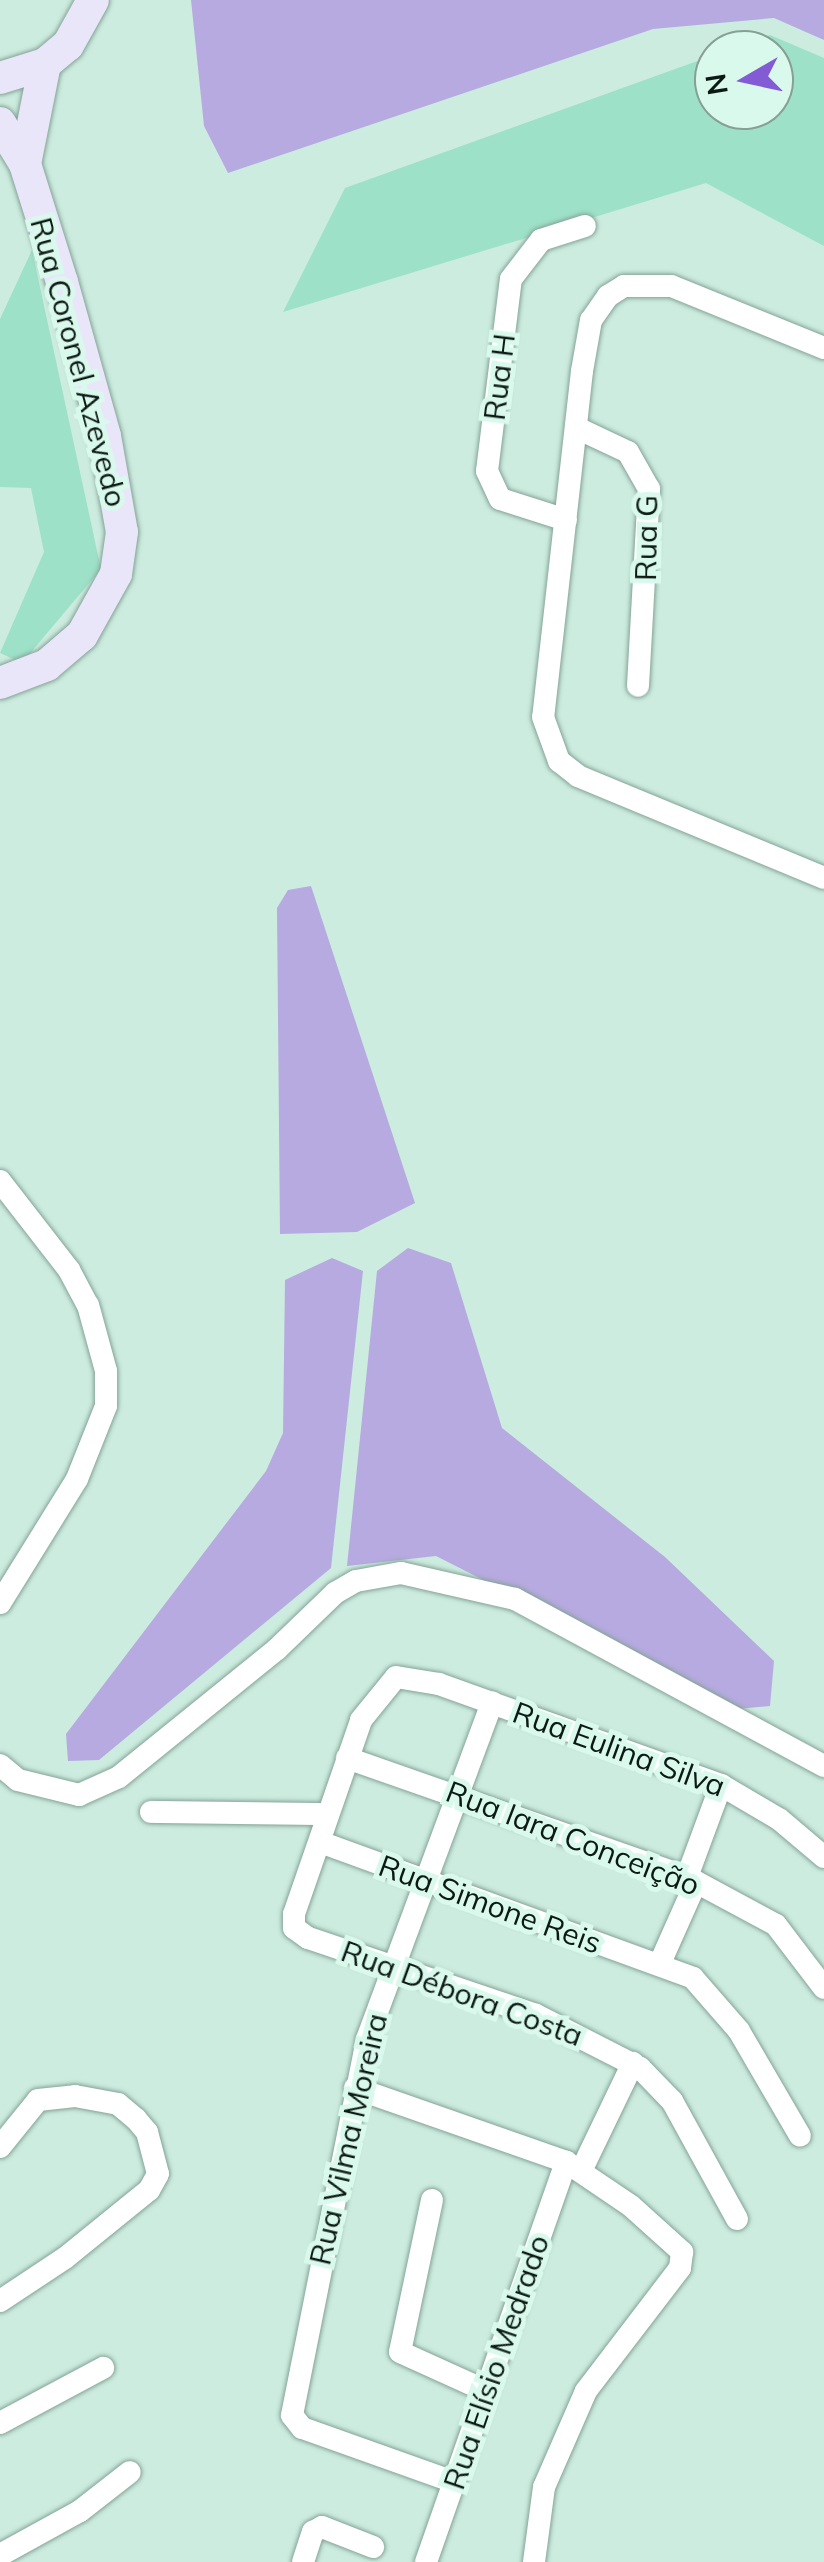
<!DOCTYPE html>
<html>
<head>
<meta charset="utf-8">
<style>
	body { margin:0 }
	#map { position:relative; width:824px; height:2562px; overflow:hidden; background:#ccecdf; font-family:Mulish,sans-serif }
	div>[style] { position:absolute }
	.green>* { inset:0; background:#9de1c8 }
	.water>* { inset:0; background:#b6aae0 }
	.roads { filter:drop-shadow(0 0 2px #85a397) drop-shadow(0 0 2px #85a397) }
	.minor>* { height:22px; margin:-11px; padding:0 11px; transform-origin:11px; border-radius:11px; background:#fff }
	.secondary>* { height:32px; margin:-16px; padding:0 16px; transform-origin:16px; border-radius:16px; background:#eae6fa }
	span { translate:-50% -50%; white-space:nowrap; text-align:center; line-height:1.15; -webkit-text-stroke:10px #d9f9ec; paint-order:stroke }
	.street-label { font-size:30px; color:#0d1914 }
	.north { position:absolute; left:694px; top:30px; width:100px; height:100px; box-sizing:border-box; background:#d9f9ec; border:2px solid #879f96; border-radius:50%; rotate:261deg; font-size:28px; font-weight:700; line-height:40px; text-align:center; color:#0d1914 }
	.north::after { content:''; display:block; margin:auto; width:35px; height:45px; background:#825bd5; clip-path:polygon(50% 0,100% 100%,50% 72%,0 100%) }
</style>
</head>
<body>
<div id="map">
	<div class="green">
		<div style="clip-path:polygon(770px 35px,824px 58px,824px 246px,706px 183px,283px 312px,345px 188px,714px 55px,714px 110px,774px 110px,774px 50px,728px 50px)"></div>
		<div style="clip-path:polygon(32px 250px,101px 569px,22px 663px,0 653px,44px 552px,31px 488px,0 487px,0 319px)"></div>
	</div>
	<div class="water">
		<div style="clip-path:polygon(191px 0,824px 0,824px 40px,774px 18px,653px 29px,228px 173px,204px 126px)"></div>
		<div style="clip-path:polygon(311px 886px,415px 1203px,357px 1232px,280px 1234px,277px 908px,288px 890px)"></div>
		<div style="clip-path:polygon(408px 1248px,451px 1263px,502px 1428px,665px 1557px,774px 1661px,770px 1706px,737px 1709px,436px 1556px,347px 1566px,377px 1271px)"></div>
		<div style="clip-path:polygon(332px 1258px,363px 1271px,331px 1568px,99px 1760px,68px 1761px,66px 1734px,266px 1471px,283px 1433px,285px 1280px)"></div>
	</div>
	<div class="roads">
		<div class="minor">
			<div style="left:824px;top:348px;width:165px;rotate:-157.9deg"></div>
			<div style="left:671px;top:286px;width:47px;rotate:180deg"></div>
			<div style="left:624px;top:286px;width:19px;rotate:148deg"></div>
			<div style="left:608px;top:296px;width:29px;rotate:125deg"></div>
			<div style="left:591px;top:320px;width:52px;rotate:100deg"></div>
			<div style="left:582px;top:371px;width:348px;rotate:96.4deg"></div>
			<div style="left:543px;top:717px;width:47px;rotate:70deg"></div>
			<div style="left:559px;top:761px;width:24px;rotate:38deg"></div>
			<div style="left:578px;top:776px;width:266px;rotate:22.5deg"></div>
			<div style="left:577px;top:428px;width:56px;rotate:25.2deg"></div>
			<div style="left:628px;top:452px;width:43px;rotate:60.4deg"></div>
			<div style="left:649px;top:489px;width:197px;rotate:93.2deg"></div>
			<div style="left:566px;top:520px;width:69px;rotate:-162.3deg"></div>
			<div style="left:500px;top:499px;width:31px;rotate:-115deg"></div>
			<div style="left:487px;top:471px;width:193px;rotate:-82.9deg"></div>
			<div style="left:511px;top:279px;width:49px;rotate:-52.4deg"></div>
			<div style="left:541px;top:240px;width:46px;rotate:-17.7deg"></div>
			<div style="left:0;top:1181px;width:113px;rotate:52.2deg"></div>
			<div style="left:69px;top:1270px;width:40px;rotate:62deg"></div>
			<div style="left:88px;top:1305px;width:68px;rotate:74.7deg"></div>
			<div style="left:106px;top:1371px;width:35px;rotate:90deg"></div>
			<div style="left:106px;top:1406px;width:79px;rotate:111.7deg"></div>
			<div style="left:77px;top:1479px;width:146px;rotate:121.8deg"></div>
			<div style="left:347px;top:1758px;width:360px;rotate:19.3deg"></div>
			<div style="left:687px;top:1877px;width:101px;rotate:28.3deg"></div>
			<div style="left:776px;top:1925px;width:79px;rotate:52.7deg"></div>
			<div style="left:0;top:1765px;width:23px;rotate:40deg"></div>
			<div style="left:18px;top:1780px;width:63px;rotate:13.8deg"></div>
			<div style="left:79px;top:1795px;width:44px;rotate:-24.2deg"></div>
			<div style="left:119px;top:1777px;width:202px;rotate:-39deg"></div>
			<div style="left:276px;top:1650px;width:82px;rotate:-44deg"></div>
			<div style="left:335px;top:1593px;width:24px;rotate:-30deg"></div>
			<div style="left:356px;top:1581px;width:46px;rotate:-10.1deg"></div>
			<div style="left:401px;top:1573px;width:117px;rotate:12.8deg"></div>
			<div style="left:515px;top:1599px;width:351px;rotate:28.4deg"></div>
			<div style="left:151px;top:1812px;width:176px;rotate:0.7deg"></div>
			<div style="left:320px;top:1842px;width:397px;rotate:20deg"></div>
			<div style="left:693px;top:1978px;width:70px;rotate:49deg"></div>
			<div style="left:739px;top:2031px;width:121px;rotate:59.8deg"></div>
			<div style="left:687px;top:1877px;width:98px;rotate:-69.7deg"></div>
			<div style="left:660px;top:1963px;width:89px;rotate:-66deg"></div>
			<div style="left:355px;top:2088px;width:224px;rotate:19.3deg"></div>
			<div style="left:566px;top:2162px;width:78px;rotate:34.1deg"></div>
			<div style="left:631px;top:2206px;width:69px;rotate:42deg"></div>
			<div style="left:682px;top:2252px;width:16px;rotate:97deg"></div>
			<div style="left:680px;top:2268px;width:155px;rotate:127.4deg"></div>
			<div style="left:586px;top:2391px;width:105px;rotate:113.6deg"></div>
			<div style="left:544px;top:2487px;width:76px;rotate:97.6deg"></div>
			<div style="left:0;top:2147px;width:60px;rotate:-51deg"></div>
			<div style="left:38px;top:2100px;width:37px;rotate:-6deg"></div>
			<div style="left:75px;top:2096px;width:44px;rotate:10.5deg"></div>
			<div style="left:118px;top:2104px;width:23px;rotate:40deg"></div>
			<div style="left:136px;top:2119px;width:17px;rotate:50deg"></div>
			<div style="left:147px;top:2132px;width:43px;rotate:75.3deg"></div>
			<div style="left:158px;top:2174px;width:18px;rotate:119deg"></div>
			<div style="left:149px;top:2190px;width:108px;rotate:141deg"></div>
			<div style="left:65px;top:2258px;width:78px;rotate:146.5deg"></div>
			<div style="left:581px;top:2171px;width:120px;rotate:-64.3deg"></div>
			<div style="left:432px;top:2200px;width:155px;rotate:101.9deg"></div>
			<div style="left:400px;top:2352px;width:94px;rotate:24.4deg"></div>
			<div style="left:737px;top:2219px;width:135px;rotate:-118.8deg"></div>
			<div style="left:672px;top:2101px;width:46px;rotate:-134.1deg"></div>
			<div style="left:640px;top:2068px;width:117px;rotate:-153deg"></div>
			<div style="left:536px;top:2015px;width:241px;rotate:-161.3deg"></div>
			<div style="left:308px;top:1938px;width:17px;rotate:-144deg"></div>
			<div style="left:294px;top:1928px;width:14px;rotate:-90deg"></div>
			<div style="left:294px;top:1914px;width:205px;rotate:-70.9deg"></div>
			<div style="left:361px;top:1720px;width:55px;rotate:-50.9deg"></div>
			<div style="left:396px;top:1677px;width:44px;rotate:9.2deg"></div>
			<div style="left:439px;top:1684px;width:300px;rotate:19.7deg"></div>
			<div style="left:721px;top:1785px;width:67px;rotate:30.4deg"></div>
			<div style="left:779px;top:1819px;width:59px;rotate:40.2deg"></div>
			<div style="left:0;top:2423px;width:117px;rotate:-28.1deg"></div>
			<div style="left:454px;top:2482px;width:161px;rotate:-160.4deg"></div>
			<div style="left:302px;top:2428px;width:16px;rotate:-128deg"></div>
			<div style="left:292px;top:2415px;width:383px;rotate:-78.7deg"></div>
			<div style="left:367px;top:2039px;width:359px;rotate:-69.6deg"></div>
			<div style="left:0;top:2555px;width:91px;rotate:-28.8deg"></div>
			<div style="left:80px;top:2511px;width:63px;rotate:-38deg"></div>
			<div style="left:303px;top:2562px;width:32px;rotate:-72deg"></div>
			<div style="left:313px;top:2532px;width:10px;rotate:-29deg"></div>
			<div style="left:322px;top:2527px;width:55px;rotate:21.4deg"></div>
			<div style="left:426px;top:2562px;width:424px;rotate:-70.7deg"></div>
		</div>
		<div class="secondary">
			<div style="left:0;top:78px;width:47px;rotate:-17.3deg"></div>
			<div style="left:45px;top:64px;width:30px;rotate:-40deg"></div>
			<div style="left:68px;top:45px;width:51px;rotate:-60.9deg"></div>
			<div style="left:0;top:123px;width:48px;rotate:58.6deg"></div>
			<div style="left:25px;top:164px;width:124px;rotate:72.6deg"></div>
			<div style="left:62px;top:282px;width:160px;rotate:74.4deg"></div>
			<div style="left:105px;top:436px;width:97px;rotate:80deg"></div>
			<div style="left:122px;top:532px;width:42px;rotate:98.1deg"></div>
			<div style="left:116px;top:574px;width:70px;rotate:119.1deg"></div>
			<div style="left:82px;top:635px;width:46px;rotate:139.4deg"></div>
			<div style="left:47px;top:665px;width:50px;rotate:159deg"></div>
			<div style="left:25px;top:164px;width:102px;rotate:-78.7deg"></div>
		</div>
	</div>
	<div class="street-label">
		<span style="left:79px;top:362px;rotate:75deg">Rua Coronel Azevedo</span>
		<span style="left:499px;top:377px;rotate:-83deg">Rua H</span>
		<span style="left:646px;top:538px;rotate:-89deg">Rua G</span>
		<span style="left:619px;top:1749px;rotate:20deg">Rua Eulina Silva</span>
		<span style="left:573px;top:1838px;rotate:21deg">Rua Iara Conceição</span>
		<span style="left:490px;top:1904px;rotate:20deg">Rua Simone Reis</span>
		<span style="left:462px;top:1993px;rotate:20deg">Rua Débora Costa</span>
		<span style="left:348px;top:2139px;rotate:-77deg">Rua Vilma Moreira</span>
		<span style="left:496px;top:2362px;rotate:-71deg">Rua Elísio Medrado</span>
	</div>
	<div class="north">N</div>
</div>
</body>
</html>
